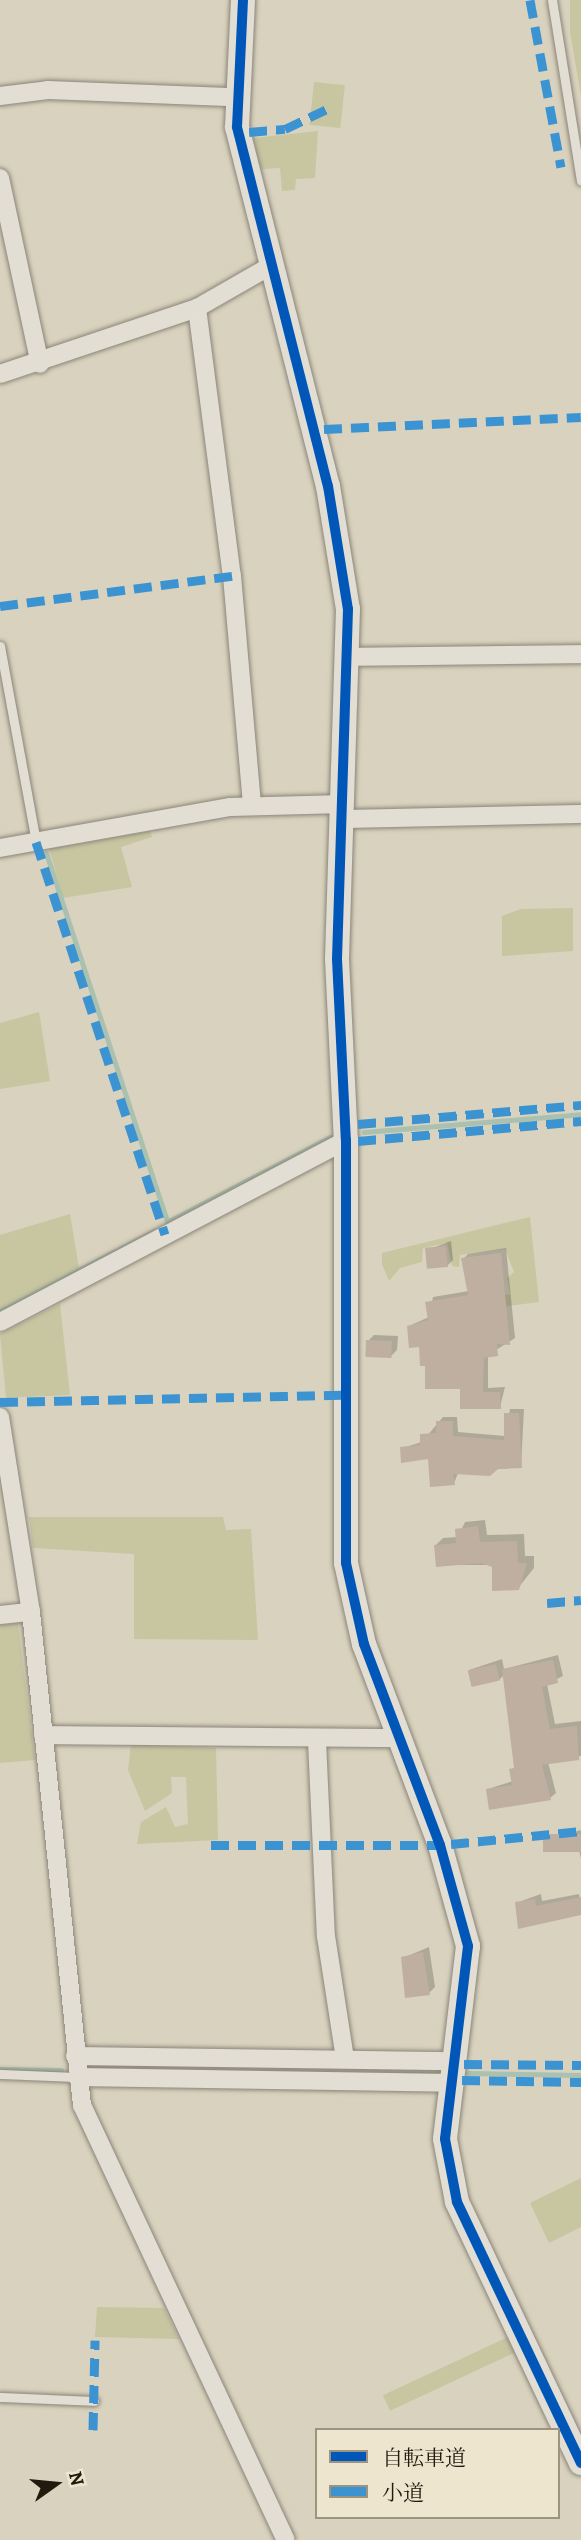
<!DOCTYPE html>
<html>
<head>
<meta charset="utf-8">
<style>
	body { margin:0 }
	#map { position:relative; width:581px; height:2540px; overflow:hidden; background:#d9d2be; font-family:Alegreya,"Noto Serif JP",serif }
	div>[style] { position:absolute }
	.green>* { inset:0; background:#c7c6a1; transform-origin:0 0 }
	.shadow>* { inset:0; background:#0003 }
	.stream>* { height:5px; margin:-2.5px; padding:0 2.5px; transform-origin:2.5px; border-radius:2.5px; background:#aac1af }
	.building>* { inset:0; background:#bfafa0; transform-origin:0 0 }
	.roads { filter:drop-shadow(0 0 2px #8a8579) drop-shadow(0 0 2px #8a8579) }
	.lane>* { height:9px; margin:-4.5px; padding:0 4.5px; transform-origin:4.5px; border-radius:4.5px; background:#e2ded4 }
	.street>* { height:18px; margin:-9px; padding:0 9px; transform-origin:9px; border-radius:9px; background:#e2ded4 }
	.secondary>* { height:24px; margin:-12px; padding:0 12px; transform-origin:12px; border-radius:12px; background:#e2ded4 }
	.quiet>* { height:9px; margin-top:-4.5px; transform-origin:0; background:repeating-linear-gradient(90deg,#3b93d2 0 18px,transparent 0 27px) }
	.cycleway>* { height:10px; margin:-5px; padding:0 5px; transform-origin:5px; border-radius:5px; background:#0057b8 }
	span { translate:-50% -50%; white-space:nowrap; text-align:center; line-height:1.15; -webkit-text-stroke:7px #ede5ce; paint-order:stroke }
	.legend { position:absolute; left:315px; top:2428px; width:245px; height:91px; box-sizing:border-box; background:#ede5ce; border:2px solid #9c9381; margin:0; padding:9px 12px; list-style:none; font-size:21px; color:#23190e }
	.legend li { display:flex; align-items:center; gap:14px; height:35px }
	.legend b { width:35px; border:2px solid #9c9381 }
	.north { position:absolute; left:21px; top:2449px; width:70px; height:70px; -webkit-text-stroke:5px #ede5ce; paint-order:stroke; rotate:75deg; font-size:19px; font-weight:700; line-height:28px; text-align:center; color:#23190e }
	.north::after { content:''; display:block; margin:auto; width:24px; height:32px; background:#23190e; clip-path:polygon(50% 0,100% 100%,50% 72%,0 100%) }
</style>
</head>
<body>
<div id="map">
	<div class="green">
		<div style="clip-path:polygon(570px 0,581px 0,581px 96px,570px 32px)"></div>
		<div style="left:314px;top:82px;width:31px;height:43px;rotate:6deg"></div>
		<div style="clip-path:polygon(318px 131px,315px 178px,296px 179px,295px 190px,282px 191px,280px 168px,261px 169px,253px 138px)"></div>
		<div style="clip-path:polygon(150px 831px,152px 837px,121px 847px,132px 887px,63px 898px,49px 849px)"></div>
		<div style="clip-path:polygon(573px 908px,573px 951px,502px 956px,502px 916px,521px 909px)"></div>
		<div style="clip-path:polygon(39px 1012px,50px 1081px,0 1089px,0 1023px)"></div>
		<div style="clip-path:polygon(70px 1214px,79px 1268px,0 1309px,0 1235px)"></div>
		<div style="clip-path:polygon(530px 1217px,539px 1302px,477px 1310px,475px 1301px,510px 1294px,507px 1278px,514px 1272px,505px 1249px,460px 1255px,459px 1267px,452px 1266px,447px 1243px,423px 1248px,422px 1262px,400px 1268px,389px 1281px,382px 1264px,382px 1253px)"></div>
		<div style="clip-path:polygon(60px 1304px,70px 1395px,6px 1398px,0 1334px)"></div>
		<div style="clip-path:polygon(29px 1517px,223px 1517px,226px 1530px,251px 1529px,258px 1640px,134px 1639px,134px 1554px,33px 1548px)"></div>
		<div style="clip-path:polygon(18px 1623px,35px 1760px,0 1763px,0 1625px)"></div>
		<div style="clip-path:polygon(131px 1744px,216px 1748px,218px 1840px,137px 1844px,141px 1822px,166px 1807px,175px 1827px,188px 1824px,186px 1777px,171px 1777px,172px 1793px,145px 1811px,128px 1770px)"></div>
		<div style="clip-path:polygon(581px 2178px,581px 2227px,549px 2243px,530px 2203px)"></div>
		<div style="clip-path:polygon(97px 2307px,164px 2308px,179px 2339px,95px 2337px)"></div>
		<div style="left:508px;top:2337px;width:17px;height:138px;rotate:65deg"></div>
	</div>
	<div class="shadow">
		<div style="clip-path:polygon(451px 1241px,453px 1260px,447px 1266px,427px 1250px)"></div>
		<div style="clip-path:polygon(506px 1248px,515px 1338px,488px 1355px,488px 1388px,505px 1387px,500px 1407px,427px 1364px,409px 1326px,429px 1317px,433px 1297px,469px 1291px,463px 1259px,468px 1254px)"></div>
		<div style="clip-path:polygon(374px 1335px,398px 1336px,397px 1350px,391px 1356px,368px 1341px)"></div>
		<div style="clip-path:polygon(510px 1409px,524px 1409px,521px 1467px,458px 1473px,454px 1483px,429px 1457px,402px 1448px,422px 1442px,443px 1417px,457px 1417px,458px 1432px,505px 1436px)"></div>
		<div style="clip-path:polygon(485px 1520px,487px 1535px,524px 1534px,525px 1556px,534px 1556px,534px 1568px,518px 1588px,494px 1565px,438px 1565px,435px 1546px,443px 1538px,458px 1537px,465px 1522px)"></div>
		<div style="clip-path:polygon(558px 1655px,563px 1676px,547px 1684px,555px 1724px,581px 1721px,581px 1756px,548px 1762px,556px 1793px,550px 1798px,488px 1789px,513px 1781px,515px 1764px,505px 1674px,499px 1680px,469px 1670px,502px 1659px,504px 1669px)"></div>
		<div style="clip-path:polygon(581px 1830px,581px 1859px,579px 1850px,545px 1840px)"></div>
		<div style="clip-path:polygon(541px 1894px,542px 1901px,579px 1894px,581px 1910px,577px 1914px,516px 1903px)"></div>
		<div style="clip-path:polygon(429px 1947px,435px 1987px,429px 1993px,403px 1958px)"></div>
	</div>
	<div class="stream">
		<div style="left:46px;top:853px;width:388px;rotate:71.8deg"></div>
		<div style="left:167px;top:1222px;width:184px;rotate:-27.5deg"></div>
		<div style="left:364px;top:1132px;width:218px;rotate:-4.7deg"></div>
		<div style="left:0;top:1311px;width:174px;rotate:-27.5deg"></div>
		<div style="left:0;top:2069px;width:61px;rotate:0.9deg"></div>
		<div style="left:468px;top:2073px;width:113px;rotate:1deg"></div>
		<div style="left:404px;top:2074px;width:33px"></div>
	</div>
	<div class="building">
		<div style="left:446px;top:1246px;width:21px;height:21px;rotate:85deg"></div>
		<div style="clip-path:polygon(501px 1253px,510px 1345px,497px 1344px,498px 1356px,484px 1358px,483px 1392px,500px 1392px,501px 1409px,460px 1409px,460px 1389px,425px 1389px,425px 1366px,420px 1366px,419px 1347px,409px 1348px,407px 1326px,428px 1320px,425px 1302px,468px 1295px,461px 1258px)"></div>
		<div style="left:366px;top:1340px;width:26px;height:17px;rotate:2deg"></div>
		<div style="clip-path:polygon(504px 1413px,519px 1413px,522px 1468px,498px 1469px,490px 1476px,453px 1474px,455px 1485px,430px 1487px,428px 1459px,401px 1463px,400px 1447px,420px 1445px,420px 1434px,436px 1433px,436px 1421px,453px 1421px,453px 1436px,504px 1440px)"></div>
		<div style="clip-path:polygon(478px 1526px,480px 1542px,517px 1541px,518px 1563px,527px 1563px,519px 1590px,492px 1591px,492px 1567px,481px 1563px,436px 1567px,434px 1545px,456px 1543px,455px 1529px)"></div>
		<div style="clip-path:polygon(553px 1660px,558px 1683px,542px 1687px,550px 1729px,577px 1726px,579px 1760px,542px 1765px,551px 1800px,489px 1810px,486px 1789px,512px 1785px,509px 1769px,514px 1768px,502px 1669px)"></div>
		<div style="left:496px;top:1664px;width:17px;height:29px;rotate:77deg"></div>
		<div style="left:581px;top:1834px;width:18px;height:38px;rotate:90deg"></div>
		<div style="clip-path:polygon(581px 1897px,581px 1915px,518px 1929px,515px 1902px,535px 1899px,536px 1906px)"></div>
		<div style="clip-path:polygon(423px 1952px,430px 1995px,405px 1998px,401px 1957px)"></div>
	</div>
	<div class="roads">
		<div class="lane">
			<div style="left:552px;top:0;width:183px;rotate:80.9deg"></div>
			<div style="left:0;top:646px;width:199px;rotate:79.6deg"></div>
			<div style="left:0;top:2074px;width:77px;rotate:2.2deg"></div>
			<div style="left:0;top:2397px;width:94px;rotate:2.4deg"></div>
		</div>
		<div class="street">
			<div style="left:0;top:96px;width:48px;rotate:-7.1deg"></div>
			<div style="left:48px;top:90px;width:186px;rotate:2.2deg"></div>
			<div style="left:0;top:178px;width:190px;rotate:77.9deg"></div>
			<div style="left:197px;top:308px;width:270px;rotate:82.6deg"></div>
			<div style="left:232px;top:576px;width:230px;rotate:85deg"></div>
			<div style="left:0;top:374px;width:208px;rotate:-18.5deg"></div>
			<div style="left:197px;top:308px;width:86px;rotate:-29.8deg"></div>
			<div style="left:347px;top:657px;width:234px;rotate:-0.7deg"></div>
			<div style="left:343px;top:819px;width:238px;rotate:-1.2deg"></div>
			<div style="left:0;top:848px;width:234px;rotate:-10.1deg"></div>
			<div style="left:230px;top:807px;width:114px;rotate:-1.5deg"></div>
			<div style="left:0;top:1322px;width:391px;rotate:-27.7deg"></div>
			<div style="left:0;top:1417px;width:197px;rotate:81deg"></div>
			<div style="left:31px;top:1612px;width:496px;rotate:84.1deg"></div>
			<div style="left:82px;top:2105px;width:480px;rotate:64.9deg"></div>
			<div style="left:0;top:1615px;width:31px;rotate:-6deg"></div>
			<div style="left:43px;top:1735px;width:356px;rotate:0.5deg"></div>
			<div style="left:317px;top:1741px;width:195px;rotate:87.4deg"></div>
			<div style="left:326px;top:1936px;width:124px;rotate:81.2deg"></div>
			<div style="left:75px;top:2056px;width:378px;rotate:0.8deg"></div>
			<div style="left:77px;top:2077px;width:374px;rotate:0.9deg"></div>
		</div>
		<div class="secondary">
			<div style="left:243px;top:0;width:127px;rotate:92.7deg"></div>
			<div style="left:237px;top:127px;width:370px;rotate:75.8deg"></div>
			<div style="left:328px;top:486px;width:125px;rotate:80.8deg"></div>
			<div style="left:348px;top:609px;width:350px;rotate:91.8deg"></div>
			<div style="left:337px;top:959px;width:181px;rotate:87.2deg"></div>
			<div style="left:346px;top:1140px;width:423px;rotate:90deg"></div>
			<div style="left:346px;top:1563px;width:83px;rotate:77.5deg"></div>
			<div style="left:364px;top:1644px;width:215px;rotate:69.3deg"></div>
			<div style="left:440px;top:1845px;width:105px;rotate:74.5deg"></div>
			<div style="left:468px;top:1946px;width:194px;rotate:96.8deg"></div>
			<div style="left:445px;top:2139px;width:64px;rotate:79.2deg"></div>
			<div style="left:457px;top:2202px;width:289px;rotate:64.6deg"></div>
		</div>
	</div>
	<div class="quiet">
		<div style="left:530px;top:0;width:170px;rotate:79.5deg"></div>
		<div style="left:249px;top:132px;width:36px;rotate:-5deg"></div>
		<div style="left:285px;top:129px;width:47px;rotate:-25.5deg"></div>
		<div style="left:324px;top:429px;width:257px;rotate:-2.7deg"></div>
		<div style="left:0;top:606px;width:234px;rotate:-7.4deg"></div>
		<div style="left:36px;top:842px;width:413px;rotate:71.8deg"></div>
		<div style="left:358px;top:1124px;width:224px;rotate:-4.9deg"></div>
		<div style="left:358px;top:1141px;width:224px;rotate:-5.1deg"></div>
		<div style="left:0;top:1402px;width:343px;rotate:-1.2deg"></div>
		<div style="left:547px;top:1603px;width:34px;rotate:-5deg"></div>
		<div style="left:451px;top:1844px;width:131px;rotate:-5.7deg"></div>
		<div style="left:211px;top:1845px;width:229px"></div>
		<div style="left:464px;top:2064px;width:117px;rotate:0.5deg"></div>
		<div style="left:462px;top:2080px;width:119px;rotate:1deg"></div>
		<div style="left:93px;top:2430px;width:90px;rotate:-88.7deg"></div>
	</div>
	<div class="cycleway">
		<div style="left:243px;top:0;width:127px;rotate:92.7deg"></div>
		<div style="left:237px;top:127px;width:370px;rotate:75.8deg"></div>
		<div style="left:328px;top:486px;width:125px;rotate:80.8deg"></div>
		<div style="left:348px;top:609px;width:350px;rotate:91.8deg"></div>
		<div style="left:337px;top:959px;width:181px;rotate:87.2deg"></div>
		<div style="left:346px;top:1140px;width:423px;rotate:90deg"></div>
		<div style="left:346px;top:1563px;width:83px;rotate:77.5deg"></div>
		<div style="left:364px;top:1644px;width:215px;rotate:69.3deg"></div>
		<div style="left:440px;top:1845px;width:105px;rotate:74.5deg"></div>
		<div style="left:468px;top:1946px;width:194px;rotate:96.8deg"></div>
		<div style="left:445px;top:2139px;width:64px;rotate:79.2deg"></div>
		<div style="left:457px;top:2202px;width:289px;rotate:64.6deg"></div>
	</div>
	<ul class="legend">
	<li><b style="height:9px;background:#0057b8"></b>自転車道</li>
	<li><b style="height:9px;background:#3b93d2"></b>小道</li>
	</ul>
	<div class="north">N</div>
</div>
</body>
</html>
